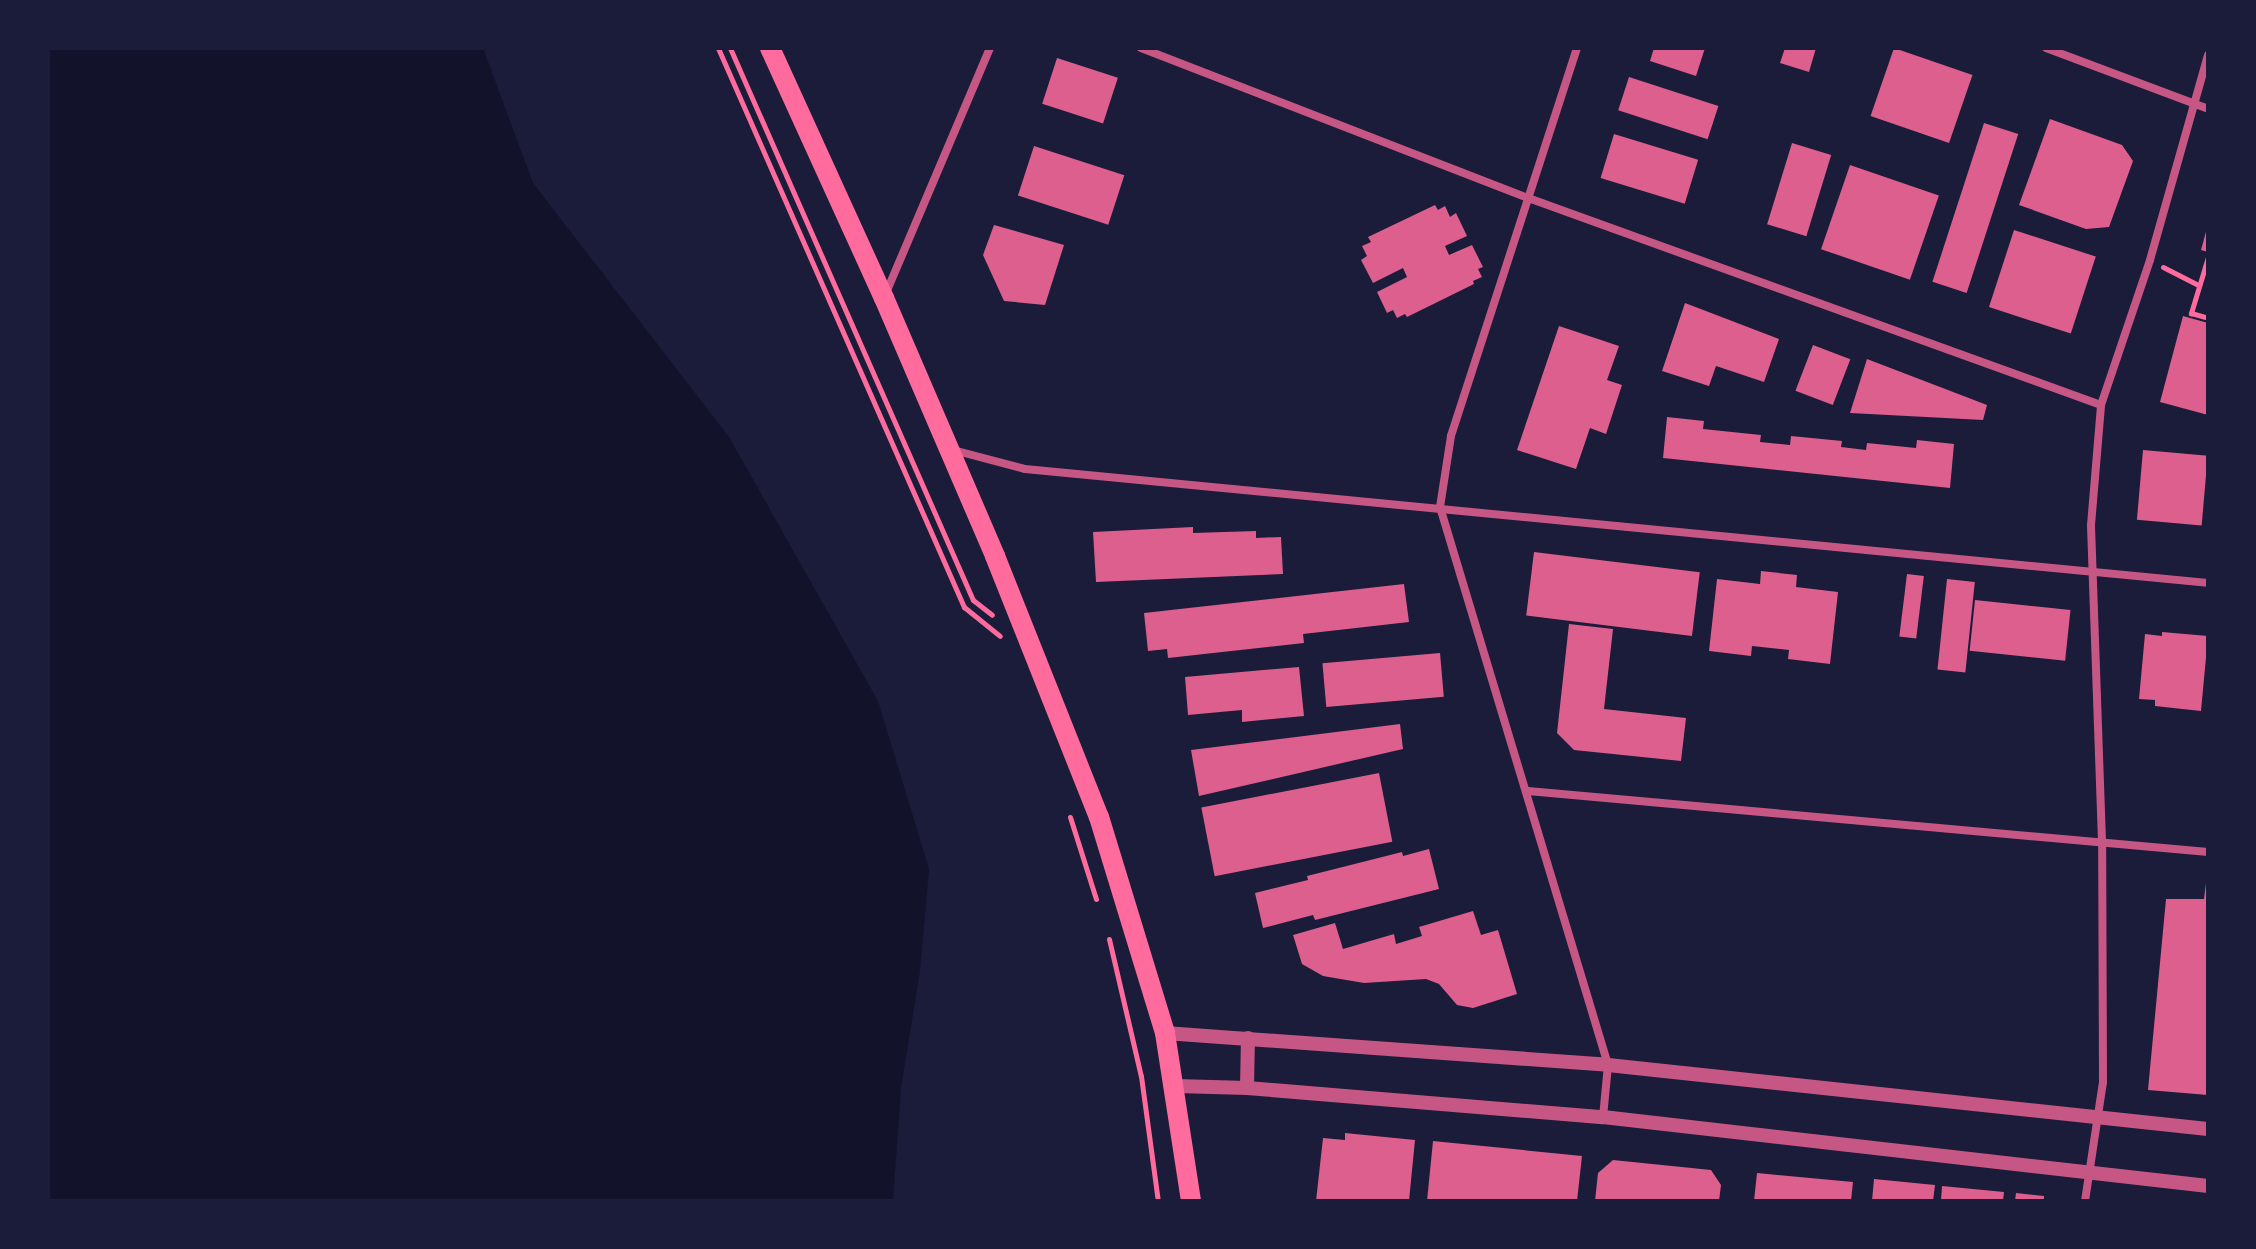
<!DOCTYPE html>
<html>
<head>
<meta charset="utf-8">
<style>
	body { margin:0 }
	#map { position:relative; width:2256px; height:1249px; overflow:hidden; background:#1b1b3a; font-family:"Libre Baskerville",serif }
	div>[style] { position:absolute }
	.water>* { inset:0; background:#12122b }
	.building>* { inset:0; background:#dd5f8e; transform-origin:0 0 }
	.path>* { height:5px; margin:-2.5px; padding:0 2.5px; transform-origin:2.5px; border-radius:2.5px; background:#ff6b9d }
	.minor>* { height:8px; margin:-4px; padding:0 4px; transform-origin:4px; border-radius:4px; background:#c65784 }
	.tertiary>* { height:14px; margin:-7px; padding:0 7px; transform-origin:7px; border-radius:7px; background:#c65784 }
	.primary>* { height:20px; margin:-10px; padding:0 10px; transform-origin:10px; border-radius:10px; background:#ff6b9d }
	span { translate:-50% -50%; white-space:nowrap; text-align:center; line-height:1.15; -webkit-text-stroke:6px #1b1b3a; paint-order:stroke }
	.frame { position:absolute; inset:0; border:50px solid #1b1b3a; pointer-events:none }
</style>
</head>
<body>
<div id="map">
	<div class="water">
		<div style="clip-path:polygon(48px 48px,483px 48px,533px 183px,729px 437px,878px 701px,929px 869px,920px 971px,901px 1088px,893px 1201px,48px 1201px)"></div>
	</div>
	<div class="building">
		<div style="clip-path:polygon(1654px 48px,1705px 48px,1696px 76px,1650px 61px)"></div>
		<div style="clip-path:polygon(1785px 48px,1816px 48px,1809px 72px,1780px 63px)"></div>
		<div style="left:1894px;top:48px;width:83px;height:72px;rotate:19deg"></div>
		<div style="left:1057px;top:58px;width:64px;height:48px;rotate:18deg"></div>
		<div style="left:1629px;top:77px;width:94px;height:35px;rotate:18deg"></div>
		<div style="clip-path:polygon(2050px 119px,2122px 145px,2133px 161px,2109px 227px,2086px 229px,2019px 205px)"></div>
		<div style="left:1984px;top:123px;width:36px;height:167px;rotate:18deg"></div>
		<div style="left:1614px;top:134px;width:88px;height:46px;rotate:17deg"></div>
		<div style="left:1792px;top:143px;width:41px;height:85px;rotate:17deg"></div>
		<div style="left:1034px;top:146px;width:95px;height:52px;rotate:18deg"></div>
		<div style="left:1850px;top:165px;width:94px;height:89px;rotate:19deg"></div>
		<div style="clip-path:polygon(1435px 205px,1438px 210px,1445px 206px,1450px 217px,1456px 213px,1467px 236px,1445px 246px,1449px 255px,1472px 245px,1483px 267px,1478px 269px,1482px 277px,1473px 281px,1474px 284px,1407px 317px,1405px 314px,1397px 318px,1393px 310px,1387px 313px,1377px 292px,1407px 277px,1403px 268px,1373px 283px,1361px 260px,1367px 256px,1362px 246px,1371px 242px,1368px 237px)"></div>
		<div style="clip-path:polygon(994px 225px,1064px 245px,1045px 305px,1004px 301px,983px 255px)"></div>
		<div style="clip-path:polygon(2207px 228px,2208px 228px,2208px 252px,2201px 250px)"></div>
		<div style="left:2014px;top:230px;width:86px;height:81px;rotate:18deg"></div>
		<div style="clip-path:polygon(1685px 303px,1779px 339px,1764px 382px,1716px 366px,1709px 386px,1662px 371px)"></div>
		<div style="clip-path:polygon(2183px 316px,2208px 323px,2208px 415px,2160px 402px)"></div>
		<div style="clip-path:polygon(1559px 326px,1619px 346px,1607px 380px,1622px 385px,1606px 434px,1590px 428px,1576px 469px,1517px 450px)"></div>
		<div style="left:1813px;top:345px;width:40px;height:49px;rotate:21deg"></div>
		<div style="clip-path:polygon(1867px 359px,1987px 405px,1983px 420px,1850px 413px)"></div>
		<div style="clip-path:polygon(1667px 417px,1704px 421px,1703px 429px,1761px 435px,1760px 442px,1790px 445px,1791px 436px,1842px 441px,1841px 447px,1866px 450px,1867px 443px,1916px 448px,1917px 440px,1954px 444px,1950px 488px,1663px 458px)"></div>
		<div style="left:2143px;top:450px;width:65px;height:70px;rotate:5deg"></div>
		<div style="clip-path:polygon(1193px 527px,1193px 533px,1256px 531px,1256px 538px,1281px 537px,1283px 574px,1096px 582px,1093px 532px)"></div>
		<div style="left:1534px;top:552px;width:167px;height:64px;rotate:7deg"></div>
		<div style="clip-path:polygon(1761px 571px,1797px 575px,1796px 587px,1838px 592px,1830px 664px,1788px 659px,1789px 650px,1752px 646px,1751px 656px,1709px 651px,1717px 579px,1760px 584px)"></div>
		<div style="left:1907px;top:574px;width:17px;height:63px;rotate:7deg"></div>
		<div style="left:1947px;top:579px;width:28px;height:91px;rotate:6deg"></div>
		<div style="clip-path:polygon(1404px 584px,1409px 622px,1303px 634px,1304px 643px,1168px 658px,1167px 649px,1148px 651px,1144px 613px)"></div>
		<div style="left:1975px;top:600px;width:96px;height:51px;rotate:6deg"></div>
		<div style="clip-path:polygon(1569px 624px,1613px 629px,1604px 709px,1686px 718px,1681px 761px,1574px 750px,1557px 733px)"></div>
		<div style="clip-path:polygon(2162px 632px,2208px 636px,2201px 711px,2155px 706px,2155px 700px,2139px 699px,2145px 634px,2162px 636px)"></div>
		<div style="left:1440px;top:653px;width:44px;height:118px;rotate:85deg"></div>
		<div style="clip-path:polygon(1299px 667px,1304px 716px,1242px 722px,1242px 710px,1188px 715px,1185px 677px)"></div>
		<div style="clip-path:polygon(1400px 724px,1403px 749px,1199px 796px,1191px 750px)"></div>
		<div style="left:1379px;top:773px;width:70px;height:181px;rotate:79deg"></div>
		<div style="clip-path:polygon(1429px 849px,1439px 889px,1315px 920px,1313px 915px,1263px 928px,1255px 893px,1308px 880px,1307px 876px,1402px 852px,1403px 856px)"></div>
		<div style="clip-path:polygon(2206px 883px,2208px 1095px,2148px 1090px,2166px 899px,2204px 899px)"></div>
		<div style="clip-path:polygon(1473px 911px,1481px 935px,1498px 930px,1517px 994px,1473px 1008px,1457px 1005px,1439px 984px,1426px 979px,1364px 983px,1323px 976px,1302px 964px,1293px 935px,1335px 923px,1343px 949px,1394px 934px,1396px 944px,1422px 936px,1419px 927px)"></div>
		<div style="clip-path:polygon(1345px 1133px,1415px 1140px,1409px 1201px,1316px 1201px,1323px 1138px,1345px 1140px)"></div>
		<div style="clip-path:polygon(1433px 1141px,1582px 1156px,1577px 1201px,1427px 1201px)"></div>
		<div style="clip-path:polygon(1613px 1160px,1711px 1170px,1721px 1185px,1719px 1201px,1595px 1201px,1598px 1173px)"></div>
		<div style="clip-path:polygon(1757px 1173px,1853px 1182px,1851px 1201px,1754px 1201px)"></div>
		<div style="clip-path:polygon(1874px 1179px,1935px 1185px,1933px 1201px,1872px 1201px)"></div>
		<div style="clip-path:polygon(1942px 1186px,2004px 1192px,2003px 1201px,1941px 1201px)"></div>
		<div style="clip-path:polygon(2016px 1193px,2044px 1196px,2044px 1201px,2015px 1201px)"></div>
	</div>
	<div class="path">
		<div style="left:718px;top:48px;width:611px;rotate:66.25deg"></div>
		<div style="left:964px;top:607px;width:46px;rotate:38.9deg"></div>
		<div style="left:730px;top:48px;width:603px;rotate:66.24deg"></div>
		<div style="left:973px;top:600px;width:24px;rotate:38deg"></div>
		<div style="left:2208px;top:257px;width:59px;rotate:106.9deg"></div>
		<div style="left:2191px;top:313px;width:18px;rotate:16deg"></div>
		<div style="left:2163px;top:267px;width:39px;rotate:27deg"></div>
		<div style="left:1070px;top:817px;width:86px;rotate:72.4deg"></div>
		<div style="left:1109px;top:939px;width:141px;rotate:76.9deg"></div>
		<div style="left:1141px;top:1076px;width:126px;rotate:82.3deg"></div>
	</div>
	<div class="minor">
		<div style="left:1141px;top:48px;width:418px;rotate:21.2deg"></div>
		<div style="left:1531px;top:199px;width:606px;rotate:19.87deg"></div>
		<div style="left:1577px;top:48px;width:408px;rotate:108deg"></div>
		<div style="left:1451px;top:436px;width:72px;rotate:98.8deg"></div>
		<div style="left:1440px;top:507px;width:583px;rotate:73.24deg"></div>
		<div style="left:1608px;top:1065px;width:52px;rotate:95.5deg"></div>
		<div style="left:2046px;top:48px;width:173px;rotate:20.6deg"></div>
		<div style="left:886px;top:293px;width:266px;rotate:-67deg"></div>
		<div style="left:953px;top:450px;width:74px;rotate:14.8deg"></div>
		<div style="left:1025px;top:469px;width:1188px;rotate:5.5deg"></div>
		<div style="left:1528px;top:791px;width:683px;rotate:5.13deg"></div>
		<div style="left:2085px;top:1201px;width:120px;rotate:-81.4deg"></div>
		<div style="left:2103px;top:1082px;width:241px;rotate:-90.2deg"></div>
		<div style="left:2102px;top:841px;width:316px;rotate:-92deg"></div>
		<div style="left:2091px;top:525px;width:120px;rotate:-85.2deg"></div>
		<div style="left:2101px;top:405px;width:153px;rotate:-71.3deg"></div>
		<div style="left:2150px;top:260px;width:213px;rotate:-74.2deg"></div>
	</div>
	<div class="tertiary">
		<div style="left:1165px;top:1033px;width:444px;rotate:4.1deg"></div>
		<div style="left:1608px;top:1065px;width:603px;rotate:6.09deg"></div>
		<div style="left:1176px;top:1086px;width:71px;rotate:1.6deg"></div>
		<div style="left:1247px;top:1088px;width:357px;rotate:4.7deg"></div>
		<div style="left:1603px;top:1117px;width:609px;rotate:6.51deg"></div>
		<div style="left:1247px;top:1088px;width:50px;rotate:-88.9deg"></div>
	</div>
	<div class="primary">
		<div style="left:770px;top:48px;width:275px;rotate:65.5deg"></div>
		<div style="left:884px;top:298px;width:281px;rotate:66.7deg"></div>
		<div style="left:995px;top:556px;width:281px;rotate:68.3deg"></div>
		<div style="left:1099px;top:817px;width:226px;rotate:73deg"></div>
		<div style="left:1165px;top:1033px;width:170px;rotate:81.2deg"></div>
	</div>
	<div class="frame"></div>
</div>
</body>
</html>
